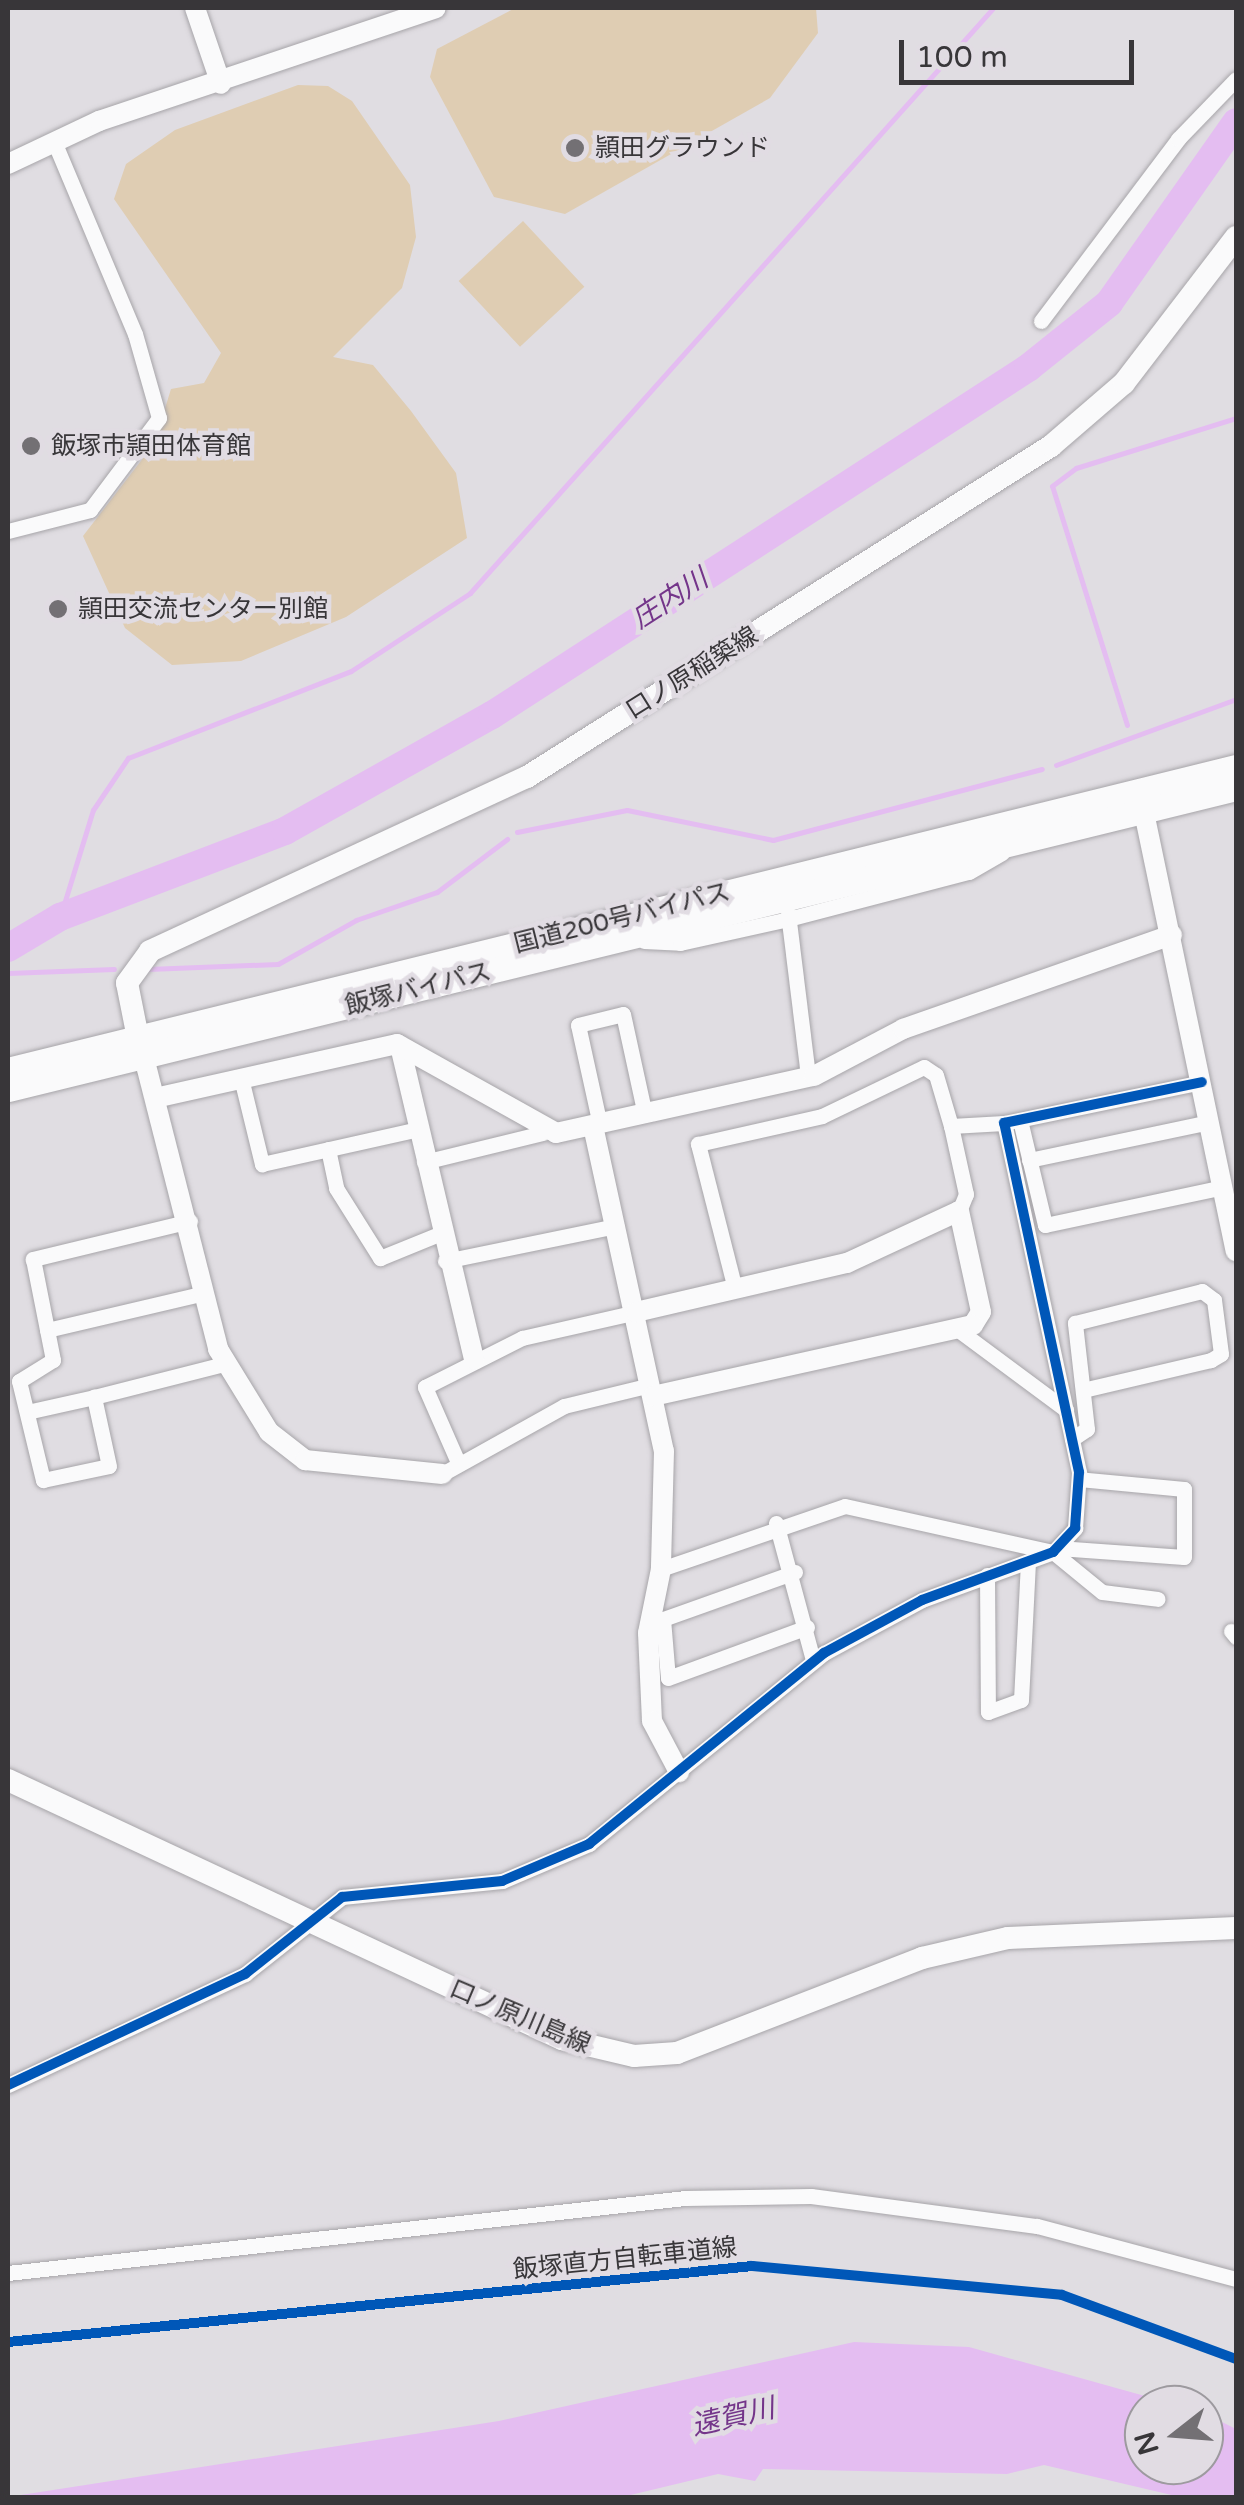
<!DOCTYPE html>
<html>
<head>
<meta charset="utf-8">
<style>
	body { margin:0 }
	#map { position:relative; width:1244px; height:2505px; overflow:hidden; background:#e0dde2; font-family:"Varela Round","Noto Sans JP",sans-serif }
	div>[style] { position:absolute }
	.green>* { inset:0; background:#dfcdb3; transform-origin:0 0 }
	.water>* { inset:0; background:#e4bdf1 }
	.stream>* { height:5px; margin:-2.5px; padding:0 2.5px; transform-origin:2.5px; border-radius:2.5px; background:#e4bdf1 }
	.river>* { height:28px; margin:-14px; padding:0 14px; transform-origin:14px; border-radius:14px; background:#e4bdf1 }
	.roads { filter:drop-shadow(0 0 2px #a7a5a9) drop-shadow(0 0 2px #a7a5a9) }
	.minor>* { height:15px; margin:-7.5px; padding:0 7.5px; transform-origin:7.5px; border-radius:7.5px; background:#fafafb }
	.tertiary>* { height:20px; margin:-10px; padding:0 10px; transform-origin:10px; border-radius:10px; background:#fafafb }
	.secondary>* { height:22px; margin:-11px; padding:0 11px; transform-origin:11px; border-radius:11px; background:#fafafb }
	.trunk>* { height:25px; margin:-12.5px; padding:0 12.5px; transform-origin:12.5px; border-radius:12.5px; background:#fafafb }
	.cycleway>* { height:10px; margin:-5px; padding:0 5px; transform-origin:5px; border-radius:5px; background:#0057b8 }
	.dots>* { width:28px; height:28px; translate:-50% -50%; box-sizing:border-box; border:5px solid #e1dce3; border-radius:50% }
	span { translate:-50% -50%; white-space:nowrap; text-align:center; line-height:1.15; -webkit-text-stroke:9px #e1dce3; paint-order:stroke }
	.poi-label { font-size:25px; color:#383639 }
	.left { translate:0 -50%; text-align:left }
	.street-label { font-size:25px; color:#383639 }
	.water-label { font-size:28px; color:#74358a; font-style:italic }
	.frame { position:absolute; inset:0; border:10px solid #383639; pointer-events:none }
	.north { position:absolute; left:1124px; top:2385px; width:100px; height:100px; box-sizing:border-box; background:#e1dce3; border:2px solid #9d9a9f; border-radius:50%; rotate:253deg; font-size:28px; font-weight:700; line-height:40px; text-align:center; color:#383639 }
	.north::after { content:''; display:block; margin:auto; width:35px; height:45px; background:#737074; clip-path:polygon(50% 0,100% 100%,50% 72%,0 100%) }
	.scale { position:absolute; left:899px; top:40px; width:235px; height:45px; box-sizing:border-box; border:5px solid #383639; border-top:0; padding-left:12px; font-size:30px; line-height:35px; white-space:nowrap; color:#383639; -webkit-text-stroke:8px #e1dce3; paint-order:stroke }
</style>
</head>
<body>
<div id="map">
	<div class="green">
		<div style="clip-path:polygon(515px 8px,816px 8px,818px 33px,770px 98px,565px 214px,494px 197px,430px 77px,437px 49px)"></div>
		<div style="clip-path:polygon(298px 85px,328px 86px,352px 101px,410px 185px,416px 237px,402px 288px,333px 357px,373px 365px,411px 411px,456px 473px,467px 538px,346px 617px,241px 661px,172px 665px,125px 628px,83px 536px,154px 444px,171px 389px,204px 383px,221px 353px,114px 199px,126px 164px,175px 130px)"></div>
		<div style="left:523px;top:221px;width:90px;height:88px;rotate:47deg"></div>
	</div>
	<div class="water">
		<div style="clip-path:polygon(854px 2342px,969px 2347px,1177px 2405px,1144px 2405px,1144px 2465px,1204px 2465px,1204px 2415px,1216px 2419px,1236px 2429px,1236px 2497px,1180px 2497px,1044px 2465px,1007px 2474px,763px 2469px,755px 2481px,718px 2474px,618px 2498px,8px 2497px,499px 2421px)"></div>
	</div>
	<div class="stream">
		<div style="left:1127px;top:725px;width:250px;rotate:-107.4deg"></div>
		<div style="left:1052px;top:486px;width:30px;rotate:-37deg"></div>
		<div style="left:1076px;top:468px;width:168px;rotate:-17.4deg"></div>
		<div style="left:1056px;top:765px;width:192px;rotate:-20.1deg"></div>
		<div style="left:517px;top:832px;width:112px;rotate:-11.3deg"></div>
		<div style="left:627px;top:810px;width:149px;rotate:11.6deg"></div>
		<div style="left:773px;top:840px;width:278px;rotate:-14.8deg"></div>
		<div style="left:60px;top:917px;width:112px;rotate:-72.9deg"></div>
		<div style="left:93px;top:810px;width:63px;rotate:-56.1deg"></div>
		<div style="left:128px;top:758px;width:239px;rotate:-21.3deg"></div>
		<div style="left:351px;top:671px;width:142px;rotate:-33.2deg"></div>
		<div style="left:470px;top:593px;width:785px;rotate:-48.2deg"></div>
		<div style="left:148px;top:969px;width:130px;rotate:-2.2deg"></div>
		<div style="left:278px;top:964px;width:90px;rotate:-29.4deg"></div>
		<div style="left:356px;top:920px;width:86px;rotate:-19.1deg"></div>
		<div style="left:437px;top:892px;width:88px;rotate:-37.1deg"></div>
		<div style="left:8px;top:973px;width:106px;rotate:-2.2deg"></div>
	</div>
	<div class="river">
		<div style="left:8px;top:948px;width:61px;rotate:-30.8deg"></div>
		<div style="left:60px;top:917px;width:241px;rotate:-20.9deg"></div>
		<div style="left:285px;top:831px;width:237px;rotate:-29.3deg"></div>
		<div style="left:492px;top:715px;width:639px;rotate:-32.92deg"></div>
		<div style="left:1028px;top:368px;width:104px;rotate:-38.7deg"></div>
		<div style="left:1109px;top:303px;width:221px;rotate:-54.9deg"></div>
	</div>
	<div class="roads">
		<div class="minor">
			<div style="left:1041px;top:321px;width:228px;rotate:-53deg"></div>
			<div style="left:1178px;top:139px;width:83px;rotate:-46deg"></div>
			<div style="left:8px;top:531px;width:85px;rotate:-14.4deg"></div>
			<div style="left:90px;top:510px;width:115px;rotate:-53.1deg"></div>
			<div style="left:159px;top:418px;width:87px;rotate:-105.9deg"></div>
			<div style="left:135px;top:334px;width:209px;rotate:-112.8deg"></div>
			<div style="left:788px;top:913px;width:165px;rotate:83deg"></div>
			<div style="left:644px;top:941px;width:36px;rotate:3deg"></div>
			<div style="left:680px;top:943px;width:111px;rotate:-12.5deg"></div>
			<div style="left:788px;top:919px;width:187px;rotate:-14.6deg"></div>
			<div style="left:969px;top:872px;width:38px;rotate:-30deg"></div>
			<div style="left:241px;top:1078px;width:89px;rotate:76.3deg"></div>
			<div style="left:262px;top:1164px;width:161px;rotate:-12.6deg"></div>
			<div style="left:1020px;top:1120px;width:108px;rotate:76.6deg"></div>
			<div style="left:1045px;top:1225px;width:183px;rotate:-12deg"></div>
			<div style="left:600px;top:1125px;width:102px;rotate:-102.4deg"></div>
			<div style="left:578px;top:1025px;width:46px;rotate:-13.7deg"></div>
			<div style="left:623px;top:1014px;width:103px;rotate:77.7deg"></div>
			<div style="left:951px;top:1126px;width:70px;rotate:77.6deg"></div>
			<div style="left:966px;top:1194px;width:18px;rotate:112deg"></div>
			<div style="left:328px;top:1149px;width:40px;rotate:78deg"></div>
			<div style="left:336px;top:1188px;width:83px;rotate:57.8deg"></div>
			<div style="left:380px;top:1258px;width:64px;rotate:-22.1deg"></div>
			<div style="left:1029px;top:1160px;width:185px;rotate:-11.9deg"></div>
			<div style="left:424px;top:1162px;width:122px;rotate:-13.7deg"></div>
			<div style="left:190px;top:1221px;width:162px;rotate:166.4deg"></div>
			<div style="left:33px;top:1259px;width:103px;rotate:78.8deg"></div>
			<div style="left:53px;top:1360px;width:40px;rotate:148deg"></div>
			<div style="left:19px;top:1381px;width:102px;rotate:76.4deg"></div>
			<div style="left:43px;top:1480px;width:67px;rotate:-12deg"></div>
			<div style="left:109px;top:1466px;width:71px;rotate:-102.3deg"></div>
			<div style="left:94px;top:1397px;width:137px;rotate:-14.3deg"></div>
			<div style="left:445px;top:1261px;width:175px;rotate:-11.6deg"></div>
			<div style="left:735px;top:1289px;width:150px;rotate:-104.3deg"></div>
			<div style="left:698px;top:1144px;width:127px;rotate:-12.7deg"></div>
			<div style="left:822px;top:1116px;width:113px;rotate:-25.7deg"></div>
			<div style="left:924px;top:1067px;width:14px;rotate:34deg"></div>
			<div style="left:936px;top:1075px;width:53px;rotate:73.6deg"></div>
			<div style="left:951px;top:1126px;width:53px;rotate:-3.2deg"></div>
			<div style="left:957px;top:1329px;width:136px;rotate:36.6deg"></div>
			<div style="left:47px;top:1330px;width:162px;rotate:-13.2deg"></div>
			<div style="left:27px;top:1412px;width:69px;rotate:-12.6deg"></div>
			<div style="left:1072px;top:1439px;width:18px;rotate:-34deg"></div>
			<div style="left:1087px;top:1429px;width:107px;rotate:-96.5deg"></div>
			<div style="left:1075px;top:1323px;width:131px;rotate:-14.1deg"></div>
			<div style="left:1202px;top:1291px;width:15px;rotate:37deg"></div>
			<div style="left:1214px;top:1300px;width:54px;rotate:82.6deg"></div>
			<div style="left:1221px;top:1354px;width:12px;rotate:149deg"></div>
			<div style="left:1211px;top:1360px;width:131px;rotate:166.8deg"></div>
			<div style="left:457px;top:1460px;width:80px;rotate:-113.7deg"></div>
			<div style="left:425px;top:1387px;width:109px;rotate:-26.8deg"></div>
			<div style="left:522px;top:1338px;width:117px;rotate:-12.8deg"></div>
			<div style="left:442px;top:1474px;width:140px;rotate:-29.1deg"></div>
			<div style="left:564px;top:1406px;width:89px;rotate:-13.6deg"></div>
			<div style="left:776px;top:1523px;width:142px;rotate:74.9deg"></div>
			<div style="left:1058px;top:1548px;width:126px;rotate:4.1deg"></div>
			<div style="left:1184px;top:1557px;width:68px;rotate:-90deg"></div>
			<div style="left:1184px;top:1489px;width:105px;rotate:-174.6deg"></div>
			<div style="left:661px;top:1569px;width:194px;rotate:-18.9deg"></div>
			<div style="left:845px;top:1506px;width:213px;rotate:12.5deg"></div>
			<div style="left:1053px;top:1552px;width:63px;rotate:39.2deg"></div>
			<div style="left:1102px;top:1592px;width:56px;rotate:7.1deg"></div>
			<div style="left:795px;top:1572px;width:140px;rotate:160.4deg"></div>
			<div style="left:663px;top:1619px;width:59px;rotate:85.2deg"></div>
			<div style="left:668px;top:1678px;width:148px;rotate:-20.1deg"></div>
			<div style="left:987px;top:1575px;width:137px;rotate:89.6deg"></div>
			<div style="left:988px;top:1712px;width:35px;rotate:-20deg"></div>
			<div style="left:1021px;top:1700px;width:139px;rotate:-87.1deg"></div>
			<div style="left:1231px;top:1631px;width:8px;rotate:50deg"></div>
			<div style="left:8px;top:2085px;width:262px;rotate:-25.1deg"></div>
			<div style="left:245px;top:1974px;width:124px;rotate:-38.4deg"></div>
			<div style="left:342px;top:1897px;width:161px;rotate:-5.7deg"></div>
			<div style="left:502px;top:1881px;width:95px;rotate:-23deg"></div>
			<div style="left:589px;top:1844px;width:303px;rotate:-39.1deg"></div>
			<div style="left:824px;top:1653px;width:111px;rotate:-28.4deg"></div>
			<div style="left:922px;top:1600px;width:140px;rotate:-20.1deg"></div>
			<div style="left:1053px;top:1552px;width:33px;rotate:-47deg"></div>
			<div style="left:1075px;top:1528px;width:56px;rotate:-85.9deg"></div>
			<div style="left:1079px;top:1472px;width:357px;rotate:-102.1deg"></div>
			<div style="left:1004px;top:1123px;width:202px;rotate:-11.7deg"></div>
			<div style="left:8px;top:2273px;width:681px;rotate:-6.32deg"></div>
			<div style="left:685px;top:2198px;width:126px;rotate:-0.9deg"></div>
			<div style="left:811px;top:2196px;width:228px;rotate:7.6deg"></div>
			<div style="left:1037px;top:2226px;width:206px;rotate:14.9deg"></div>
		</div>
		<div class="tertiary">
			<div style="left:195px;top:8px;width:80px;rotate:71.1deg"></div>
			<div style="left:8px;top:164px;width:101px;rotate:-25.3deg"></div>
			<div style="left:99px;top:121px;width:355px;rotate:-18.5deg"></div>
			<div style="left:1141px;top:798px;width:463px;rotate:78.2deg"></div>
			<div style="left:140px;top:1042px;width:317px;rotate:75.7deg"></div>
			<div style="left:218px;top:1349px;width:97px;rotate:58.4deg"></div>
			<div style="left:269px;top:1432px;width:46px;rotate:37.9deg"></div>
			<div style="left:305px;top:1460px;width:138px;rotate:5.8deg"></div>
			<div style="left:400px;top:1046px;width:322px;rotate:76.7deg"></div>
			<div style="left:155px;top:1098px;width:248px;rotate:-12.6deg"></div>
			<div style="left:397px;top:1044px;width:182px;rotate:29.2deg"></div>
			<div style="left:556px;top:1133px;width:264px;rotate:-12.5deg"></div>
			<div style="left:814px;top:1076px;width:101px;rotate:-27.8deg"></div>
			<div style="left:903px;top:1029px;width:285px;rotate:-19.3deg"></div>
			<div style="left:593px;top:1126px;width:333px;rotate:77.7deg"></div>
			<div style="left:664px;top:1451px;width:118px;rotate:91.5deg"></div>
			<div style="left:661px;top:1569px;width:65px;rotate:101.5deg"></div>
			<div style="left:648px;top:1633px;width:88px;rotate:87.4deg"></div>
			<div style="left:652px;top:1721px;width:58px;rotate:62.1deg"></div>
			<div style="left:636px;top:1312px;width:217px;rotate:-13.1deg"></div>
			<div style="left:847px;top:1263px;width:123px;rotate:-24.9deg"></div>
			<div style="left:959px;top:1211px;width:103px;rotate:77.7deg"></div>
			<div style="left:981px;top:1312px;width:15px;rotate:122deg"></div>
			<div style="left:973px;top:1325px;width:327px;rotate:167.5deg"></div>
		</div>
		<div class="secondary">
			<div style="left:138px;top:1038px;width:56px;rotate:-101.3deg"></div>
			<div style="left:127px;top:983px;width:39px;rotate:-54deg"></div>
			<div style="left:150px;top:951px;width:415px;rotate:-24.8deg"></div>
			<div style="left:527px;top:777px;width:620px;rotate:-32.28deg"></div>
			<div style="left:1051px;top:446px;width:96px;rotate:-40.8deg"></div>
			<div style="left:1124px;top:383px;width:184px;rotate:-52.5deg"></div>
			<div style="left:8px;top:1780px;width:612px;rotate:25.06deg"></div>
			<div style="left:562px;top:2039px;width:74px;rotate:13.3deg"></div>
			<div style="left:634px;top:2056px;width:43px;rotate:-4deg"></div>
			<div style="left:677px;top:2053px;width:263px;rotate:-21.2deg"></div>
			<div style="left:922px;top:1958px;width:88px;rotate:-13.1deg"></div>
			<div style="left:1008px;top:1938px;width:228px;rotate:-2.5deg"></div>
		</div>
		<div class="trunk">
			<div style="left:8px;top:1070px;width:1265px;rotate:-13.86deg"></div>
			<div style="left:8px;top:1089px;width:1264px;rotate:-13.77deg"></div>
		</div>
	</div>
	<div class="cycleway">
		<div style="left:8px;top:2085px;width:262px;rotate:-25.1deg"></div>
		<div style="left:245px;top:1974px;width:124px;rotate:-38.4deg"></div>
		<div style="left:342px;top:1897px;width:161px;rotate:-5.7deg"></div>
		<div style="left:502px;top:1881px;width:95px;rotate:-23deg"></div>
		<div style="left:589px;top:1844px;width:303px;rotate:-39.1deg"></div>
		<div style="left:824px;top:1653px;width:111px;rotate:-28.4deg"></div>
		<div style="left:922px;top:1600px;width:140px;rotate:-20.1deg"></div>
		<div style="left:1053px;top:1552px;width:33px;rotate:-47deg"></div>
		<div style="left:1075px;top:1528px;width:56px;rotate:-85.9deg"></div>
		<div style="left:1079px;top:1472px;width:357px;rotate:-102.1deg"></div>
		<div style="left:1004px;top:1123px;width:202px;rotate:-11.7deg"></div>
		<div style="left:8px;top:2342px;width:748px;rotate:-5.83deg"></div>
		<div style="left:752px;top:2266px;width:311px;rotate:5.3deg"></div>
		<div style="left:1062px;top:2295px;width:185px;rotate:20.2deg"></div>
	</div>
	<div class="dots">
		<div style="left:575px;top:148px;background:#737074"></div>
		<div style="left:31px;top:446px;background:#737074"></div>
		<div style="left:58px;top:609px;background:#737074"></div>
	</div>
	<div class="poi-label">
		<span class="left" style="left:595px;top:148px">頴田グラウンド</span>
		<span class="left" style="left:51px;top:446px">飯塚市頴田体育館</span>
		<span class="left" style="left:78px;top:609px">頴田交流センター別館</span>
	</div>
	<div class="street-label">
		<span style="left:692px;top:673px;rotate:-32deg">口ノ原稲築線</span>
		<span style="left:622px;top:918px;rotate:-14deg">国道200号バイパス</span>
		<span style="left:418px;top:989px;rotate:-14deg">飯塚バイパス</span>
		<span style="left:520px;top:2017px;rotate:23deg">口ノ原川島線</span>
		<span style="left:625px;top:2259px;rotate:-6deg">飯塚直方自転車道線</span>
	</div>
	<div class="water-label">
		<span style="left:670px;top:599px;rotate:-33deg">庄内川</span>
		<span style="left:733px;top:2417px;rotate:-13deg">遠賀川</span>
	</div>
	<div class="frame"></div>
	<div class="north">N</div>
	<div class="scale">100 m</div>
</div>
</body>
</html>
